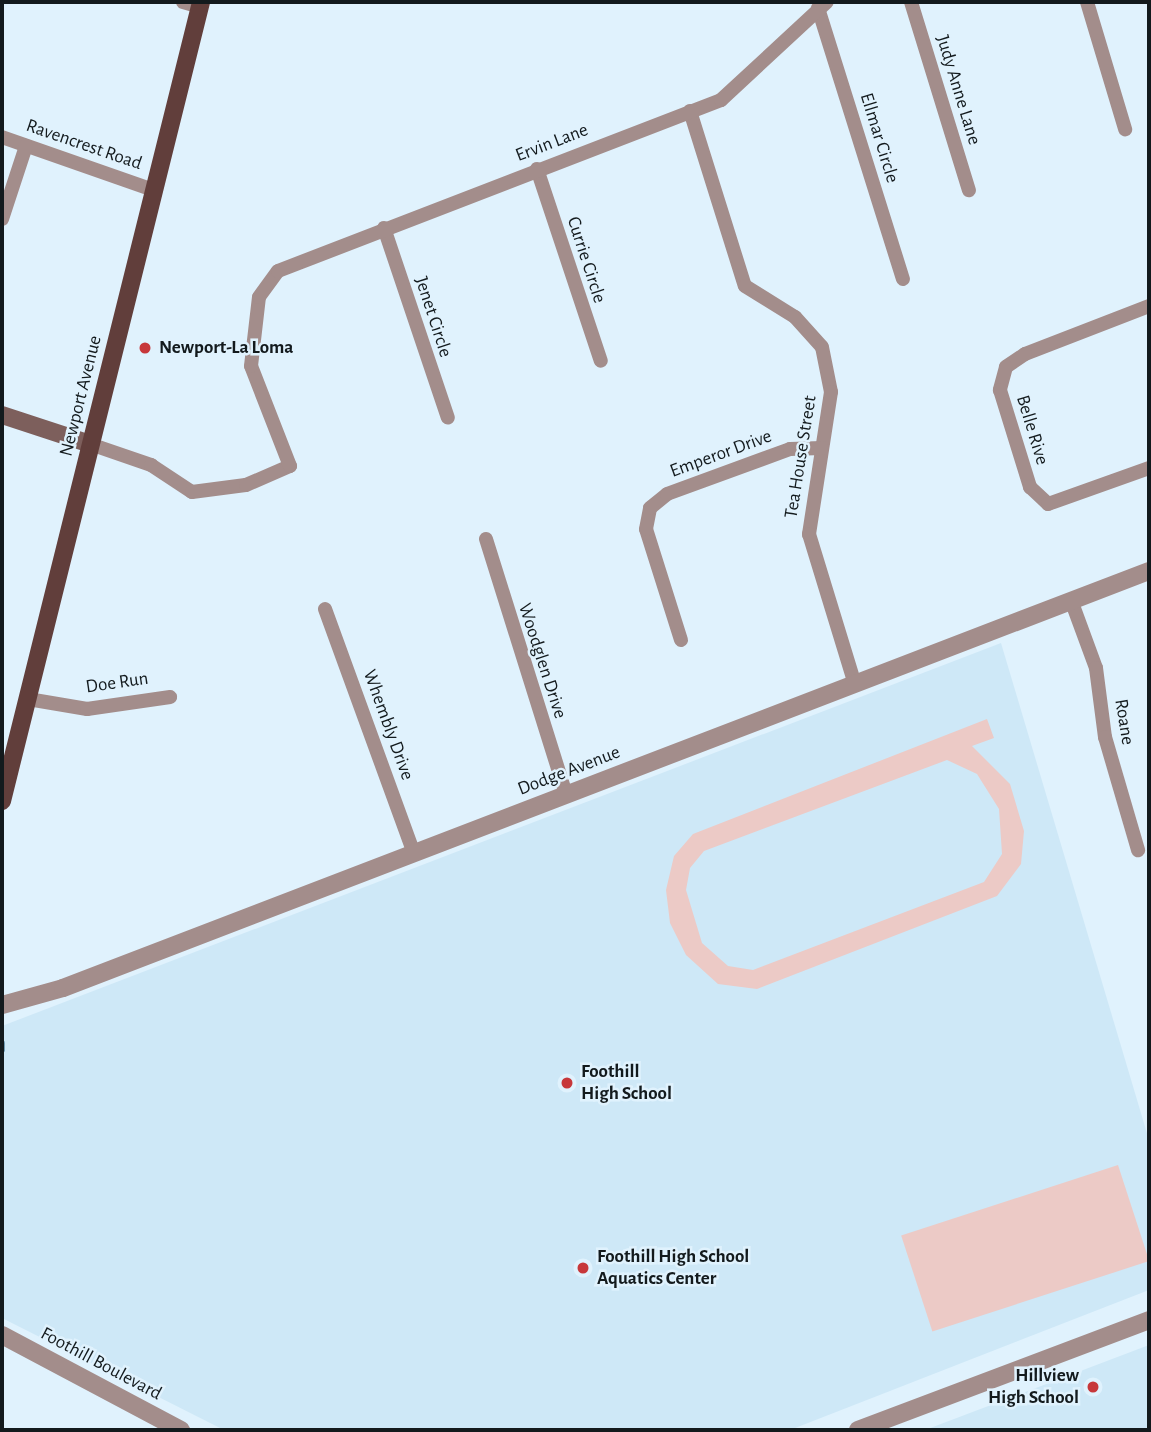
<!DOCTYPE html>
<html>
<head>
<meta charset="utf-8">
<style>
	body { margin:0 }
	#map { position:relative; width:1151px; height:1432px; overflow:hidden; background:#e0f2fd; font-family:"Alegreya Sans",sans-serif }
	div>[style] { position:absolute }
	.built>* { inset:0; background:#cee8f7 }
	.green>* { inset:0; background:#eccac6; transform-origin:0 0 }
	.stream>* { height:4.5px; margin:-2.25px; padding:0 2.25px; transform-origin:2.25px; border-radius:2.25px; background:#729db5 }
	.minor>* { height:14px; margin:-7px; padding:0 7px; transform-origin:7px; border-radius:7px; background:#a38d8b }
	.tertiary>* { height:18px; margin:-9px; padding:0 9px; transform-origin:9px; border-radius:9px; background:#a38d8b }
	.secondary>* { height:18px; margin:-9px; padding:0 9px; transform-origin:9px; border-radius:9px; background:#7d5f5c }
	.primary>* { height:18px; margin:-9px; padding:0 9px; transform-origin:9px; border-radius:9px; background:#613e3b }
	.dots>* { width:19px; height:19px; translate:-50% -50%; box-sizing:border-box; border:4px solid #e0f2fd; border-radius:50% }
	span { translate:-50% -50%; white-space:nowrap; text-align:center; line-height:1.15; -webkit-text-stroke:5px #e0f2fd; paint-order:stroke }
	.street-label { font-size:19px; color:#131a1d }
	.poi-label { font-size:19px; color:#131a1d; font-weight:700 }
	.left { translate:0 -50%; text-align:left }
	.right { translate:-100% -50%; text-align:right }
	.frame { position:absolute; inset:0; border:4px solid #131a1d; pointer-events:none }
</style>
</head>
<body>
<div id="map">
	<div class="built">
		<div style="clip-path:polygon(1001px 643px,1149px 1140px,1149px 1290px,790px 1430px,224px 1430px,2px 1318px,2px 1026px)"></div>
		<div style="clip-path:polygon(1149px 1345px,1149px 1430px,925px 1430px)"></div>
	</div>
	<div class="green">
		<div style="clip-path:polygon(evenodd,987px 719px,994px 738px,972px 746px,1010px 784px,1024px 831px,1021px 864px,997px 896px,757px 989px,718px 984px,686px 955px,670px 923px,666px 890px,674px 856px,693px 834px,987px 719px,947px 760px,977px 774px,999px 809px,1002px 854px,984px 882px,753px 970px,728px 966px,702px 943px,686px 890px,690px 868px,704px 851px,947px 760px)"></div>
		<div style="left:1118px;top:1165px;width:101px;height:228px;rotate:72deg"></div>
	</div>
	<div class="stream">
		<div style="left:2px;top:1050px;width:7px;rotate:-90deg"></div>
	</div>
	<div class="minor">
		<div style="left:183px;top:2px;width:18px;rotate:16deg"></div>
		<div style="left:911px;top:2px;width:197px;rotate:72.9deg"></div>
		<div style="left:1087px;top:2px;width:133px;rotate:73.3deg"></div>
		<div style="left:818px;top:8px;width:284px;rotate:72.6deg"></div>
		<div style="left:690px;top:111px;width:183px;rotate:72.6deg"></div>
		<div style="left:745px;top:286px;width:59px;rotate:31.8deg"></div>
		<div style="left:795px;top:317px;width:40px;rotate:48deg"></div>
		<div style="left:822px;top:347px;width:46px;rotate:78.7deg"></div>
		<div style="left:831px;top:392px;width:144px;rotate:98.8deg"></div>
		<div style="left:809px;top:534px;width:157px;rotate:73deg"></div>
		<div style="left:2px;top:137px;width:160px;rotate:19.3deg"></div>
		<div style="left:537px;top:169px;width:202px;rotate:71.6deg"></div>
		<div style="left:2px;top:219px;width:77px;rotate:-71.8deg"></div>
		<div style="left:384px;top:228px;width:200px;rotate:71.4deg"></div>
		<div style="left:1149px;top:306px;width:133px;rotate:158.8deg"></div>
		<div style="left:1025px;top:354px;width:23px;rotate:146deg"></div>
		<div style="left:1006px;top:367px;width:24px;rotate:105deg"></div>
		<div style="left:1000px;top:390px;width:102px;rotate:72.8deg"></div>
		<div style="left:1030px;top:487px;width:25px;rotate:43deg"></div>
		<div style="left:1048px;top:504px;width:107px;rotate:-19.6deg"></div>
		<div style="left:90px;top:444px;width:65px;rotate:19deg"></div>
		<div style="left:151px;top:465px;width:49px;rotate:33.4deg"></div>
		<div style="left:192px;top:492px;width:54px;rotate:-7.4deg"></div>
		<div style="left:246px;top:485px;width:48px;rotate:-23.4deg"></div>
		<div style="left:290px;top:466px;width:107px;rotate:-111.3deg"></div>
		<div style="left:251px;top:366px;width:69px;rotate:-83.4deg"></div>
		<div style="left:259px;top:297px;width:32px;rotate:-54deg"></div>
		<div style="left:278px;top:271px;width:475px;rotate:-21.1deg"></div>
		<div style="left:721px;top:100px;width:144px;rotate:-42.8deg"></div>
		<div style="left:486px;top:539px;width:268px;rotate:72.6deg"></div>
		<div style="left:1071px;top:600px;width:72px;rotate:69.8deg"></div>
		<div style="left:1096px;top:668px;width:70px;rotate:82.6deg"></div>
		<div style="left:1105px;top:737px;width:118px;rotate:73.7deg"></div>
		<div style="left:325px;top:609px;width:260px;rotate:70deg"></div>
		<div style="left:681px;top:640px;width:116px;rotate:-107.5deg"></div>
		<div style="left:646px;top:529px;width:21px;rotate:-79deg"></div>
		<div style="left:650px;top:508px;width:22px;rotate:-39deg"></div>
		<div style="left:667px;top:494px;width:131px;rotate:-20.1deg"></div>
		<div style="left:790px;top:449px;width:32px;rotate:-2deg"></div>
		<div style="left:28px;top:699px;width:60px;rotate:9.6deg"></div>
		<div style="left:87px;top:709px;width:84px;rotate:-8.2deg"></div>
	</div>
	<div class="tertiary">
		<div style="left:2px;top:1005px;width:63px;rotate:-15.6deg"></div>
		<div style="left:63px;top:988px;width:1163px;rotate:-21.01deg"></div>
		<div style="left:2px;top:1335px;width:203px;rotate:28deg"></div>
		<div style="left:858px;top:1430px;width:311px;rotate:-20.7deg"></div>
	</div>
	<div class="secondary">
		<div style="left:2px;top:415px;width:93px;rotate:18.2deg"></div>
	</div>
	<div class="primary">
		<div style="left:2px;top:801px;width:823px;rotate:-76.01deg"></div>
	</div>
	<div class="dots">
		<div style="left:145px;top:348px;background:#c7373a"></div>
		<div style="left:567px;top:1083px;background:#c7373a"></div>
		<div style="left:583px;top:1268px;background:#c7373a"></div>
		<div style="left:1093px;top:1387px;background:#c7373a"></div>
	</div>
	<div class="street-label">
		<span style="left:958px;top:90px;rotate:73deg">Judy Anne Lane</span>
		<span style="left:879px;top:138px;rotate:73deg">Ellmar Circle</span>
		<span style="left:552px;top:143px;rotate:-21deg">Ervin Lane</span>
		<span style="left:84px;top:145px;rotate:19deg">Ravencrest Road</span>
		<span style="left:586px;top:260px;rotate:72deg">Currie Circle</span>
		<span style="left:433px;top:317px;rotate:72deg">Jenet Circle</span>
		<span style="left:81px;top:396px;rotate:-76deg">Newport Avenue</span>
		<span style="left:1032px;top:430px;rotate:73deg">Belle Rive</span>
		<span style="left:721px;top:454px;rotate:-20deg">Emperor Drive</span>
		<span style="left:801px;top:457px;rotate:-81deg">Tea House Street</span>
		<span style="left:542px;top:661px;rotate:72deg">Woodglen Drive</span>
		<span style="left:117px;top:683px;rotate:-8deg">Doe Run</span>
		<span style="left:1124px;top:722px;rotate:81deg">Roane</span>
		<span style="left:388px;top:725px;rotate:70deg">Whembly Drive</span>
		<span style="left:569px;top:771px;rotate:-21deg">Dodge Avenue</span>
		<span style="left:101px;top:1364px;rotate:28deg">Foothill Boulevard</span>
	</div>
	<div class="poi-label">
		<span class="left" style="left:159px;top:348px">Newport-La Loma</span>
		<span class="left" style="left:581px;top:1083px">Foothill<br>High School</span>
		<span class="left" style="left:597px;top:1268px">Foothill High School<br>Aquatics Center</span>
		<span class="right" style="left:1079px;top:1387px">Hillview<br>High School</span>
	</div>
	<div class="frame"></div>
</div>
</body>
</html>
